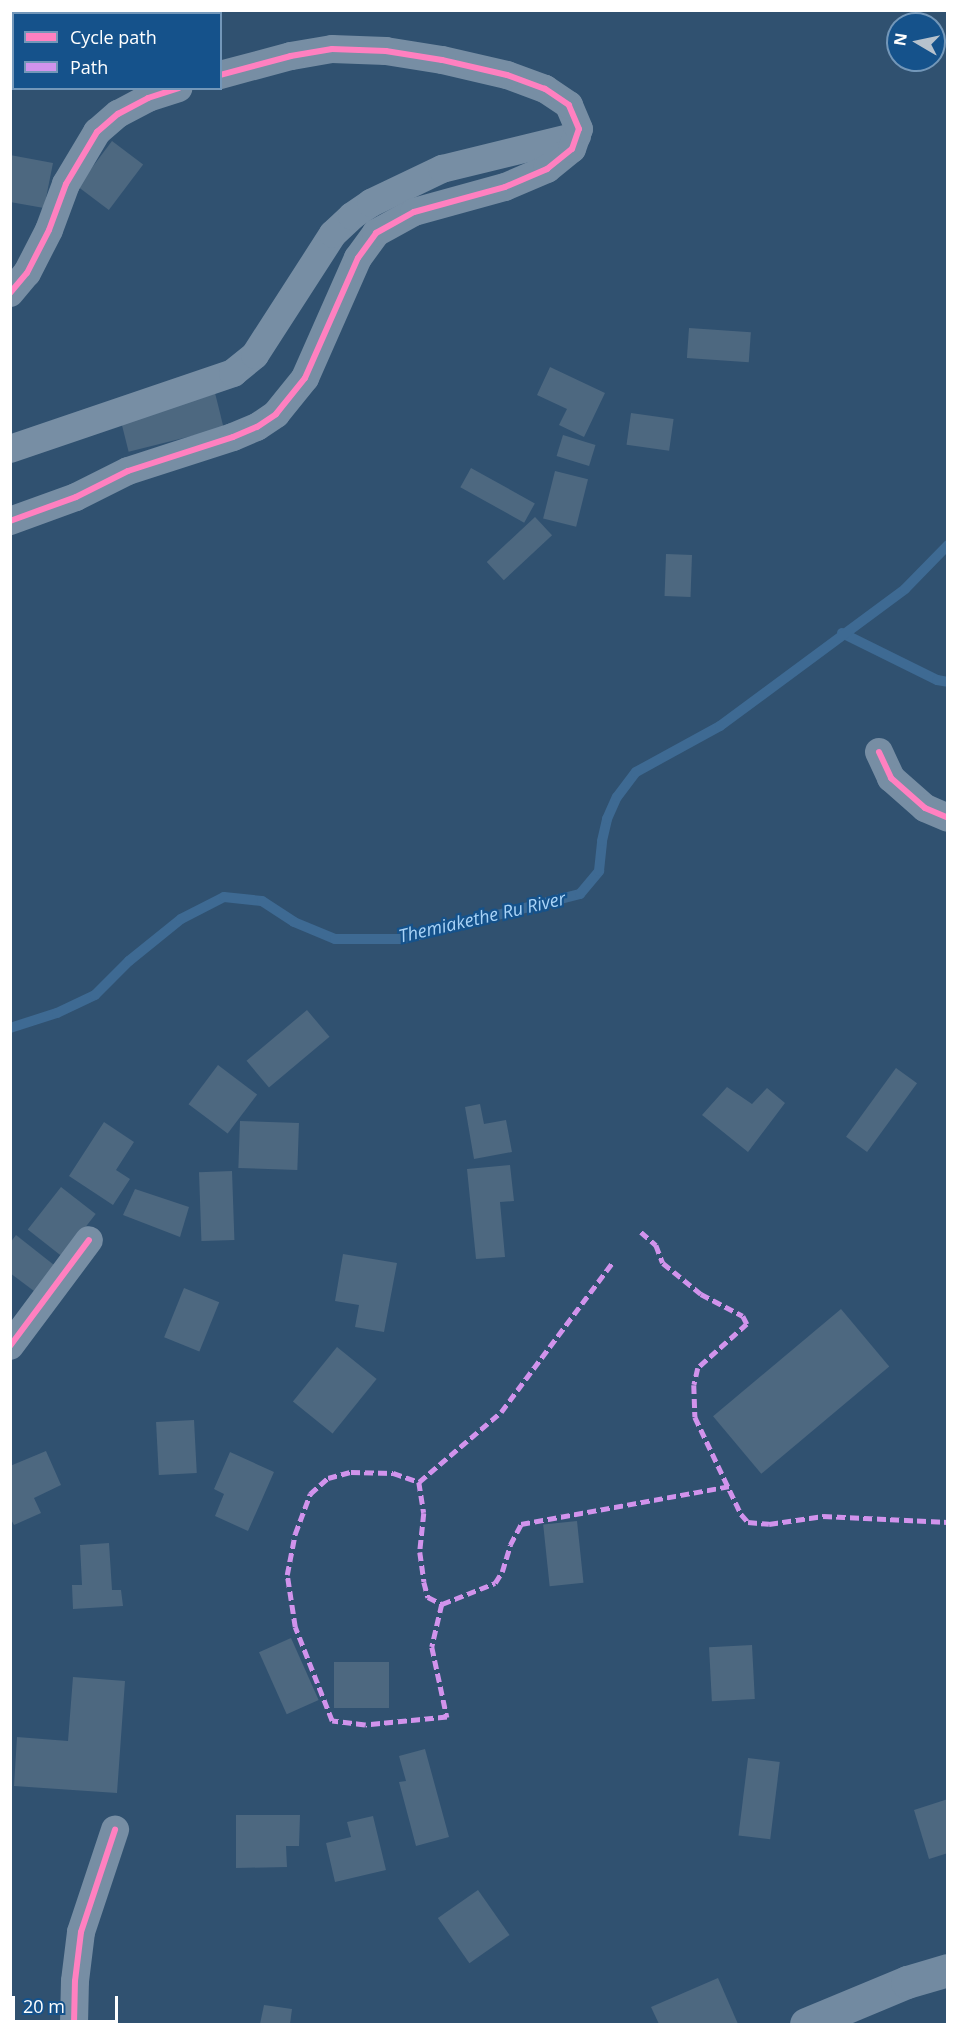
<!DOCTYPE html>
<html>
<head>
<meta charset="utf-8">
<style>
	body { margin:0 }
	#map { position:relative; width:958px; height:2035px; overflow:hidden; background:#305170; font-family:"Open Sans",sans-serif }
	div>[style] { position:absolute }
	.stream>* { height:10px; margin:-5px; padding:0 5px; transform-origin:5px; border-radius:5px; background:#3e6a93 }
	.building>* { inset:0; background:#4d6880; transform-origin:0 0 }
	.minor>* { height:28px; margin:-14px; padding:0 14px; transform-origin:14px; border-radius:14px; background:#778ea4 }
	.secondary>* { height:33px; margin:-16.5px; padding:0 16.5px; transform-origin:16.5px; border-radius:16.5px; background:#728aa1 }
	.quiet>* { height:4.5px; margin-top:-2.25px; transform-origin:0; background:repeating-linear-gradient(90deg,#d193ec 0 9px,transparent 0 13.5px) }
	.cycleway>* { height:6px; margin:-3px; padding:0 3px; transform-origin:3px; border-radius:3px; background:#ff80c0 }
	span { translate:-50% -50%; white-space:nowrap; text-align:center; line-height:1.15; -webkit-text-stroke:4.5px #15528b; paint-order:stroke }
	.water-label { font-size:18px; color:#a9d3f7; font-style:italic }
	.frame { position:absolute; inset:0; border:12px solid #fff; pointer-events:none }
	.legend { position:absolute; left:12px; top:12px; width:210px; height:78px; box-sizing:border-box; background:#15528b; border:2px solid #7397b9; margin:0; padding:8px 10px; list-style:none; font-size:18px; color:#fff }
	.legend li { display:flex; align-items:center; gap:12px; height:30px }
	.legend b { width:30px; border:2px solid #7397b9 }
	.north { position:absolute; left:886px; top:12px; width:60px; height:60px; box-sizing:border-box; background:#15528b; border:2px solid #7397b9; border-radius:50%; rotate:279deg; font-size:16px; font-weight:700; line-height:24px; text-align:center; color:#fff }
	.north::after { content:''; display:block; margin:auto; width:21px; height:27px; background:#b7c2cd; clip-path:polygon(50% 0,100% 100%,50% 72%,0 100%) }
	.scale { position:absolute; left:12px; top:1996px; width:106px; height:27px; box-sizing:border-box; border:3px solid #fff; border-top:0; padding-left:8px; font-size:18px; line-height:21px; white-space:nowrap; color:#fff; -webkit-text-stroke:4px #15528b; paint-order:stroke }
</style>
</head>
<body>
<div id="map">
	<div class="stream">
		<div style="left:842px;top:633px;width:106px;rotate:26.3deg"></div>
		<div style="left:937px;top:680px;width:11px;rotate:10deg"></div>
		<div style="left:10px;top:1028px;width:49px;rotate:-17.7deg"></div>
		<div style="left:57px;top:1013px;width:42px;rotate:-25.3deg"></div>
		<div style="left:95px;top:995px;width:48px;rotate:-45deg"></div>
		<div style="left:129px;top:961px;width:67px;rotate:-38.9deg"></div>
		<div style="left:181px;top:919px;width:48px;rotate:-27.1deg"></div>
		<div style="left:224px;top:897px;width:38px;rotate:6deg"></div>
		<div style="left:262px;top:901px;width:38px;rotate:33deg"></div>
		<div style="left:294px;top:922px;width:44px;rotate:22.5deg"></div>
		<div style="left:335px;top:939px;width:68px"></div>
		<div style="left:403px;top:939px;width:183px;rotate:-14.3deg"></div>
		<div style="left:580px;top:894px;width:30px;rotate:-50deg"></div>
		<div style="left:599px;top:871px;width:30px;rotate:-84deg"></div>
		<div style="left:602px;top:841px;width:23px;rotate:-77deg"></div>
		<div style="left:607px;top:819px;width:24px;rotate:-66deg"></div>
		<div style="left:617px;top:797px;width:31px;rotate:-53deg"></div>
		<div style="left:636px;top:772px;width:96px;rotate:-28.7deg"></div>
		<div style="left:720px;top:726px;width:230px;rotate:-36.5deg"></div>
		<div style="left:905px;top:589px;width:62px;rotate:-45.7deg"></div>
	</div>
	<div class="building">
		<div style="clip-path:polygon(51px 10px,85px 10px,81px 14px,54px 14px)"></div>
		<div style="left:112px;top:141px;width:39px;height:57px;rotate:37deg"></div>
		<div style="clip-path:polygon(10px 155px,53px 163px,44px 208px,10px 202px)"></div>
		<div style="left:689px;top:328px;width:62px;height:30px;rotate:4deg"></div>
		<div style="clip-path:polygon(550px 367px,605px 393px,584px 437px,559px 425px,567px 409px,537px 395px)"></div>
		<div style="left:215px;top:393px;width:36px;height:98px;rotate:76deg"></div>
		<div style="left:631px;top:413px;width:43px;height:32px;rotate:8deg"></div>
		<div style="left:563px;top:435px;width:34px;height:22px;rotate:17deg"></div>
		<div style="left:471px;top:468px;width:73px;height:22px;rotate:29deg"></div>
		<div style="left:555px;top:471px;width:34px;height:49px;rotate:14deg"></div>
		<div style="left:535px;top:517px;width:25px;height:66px;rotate:47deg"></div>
		<div style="left:666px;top:554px;width:26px;height:42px;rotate:2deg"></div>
		<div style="left:307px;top:1010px;width:35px;height:79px;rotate:50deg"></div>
		<div style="left:218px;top:1065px;width:49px;height:49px;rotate:37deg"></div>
		<div style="left:896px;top:1068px;width:26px;height:85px;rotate:36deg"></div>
		<div style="clip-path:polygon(727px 1087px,752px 1104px,767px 1088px,785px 1103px,748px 1152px,702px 1115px)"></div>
		<div style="clip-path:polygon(480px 1104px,484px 1124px,506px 1120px,512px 1152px,474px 1159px,465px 1107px)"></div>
		<div style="left:240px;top:1121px;width:59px;height:47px;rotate:2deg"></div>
		<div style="clip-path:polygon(104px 1122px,134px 1142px,116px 1170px,130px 1179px,113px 1205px,69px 1176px)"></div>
		<div style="clip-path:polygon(510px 1165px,514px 1201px,500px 1202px,505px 1257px,476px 1259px,467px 1169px)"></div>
		<div style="left:232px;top:1171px;width:69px;height:33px;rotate:88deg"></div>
		<div style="left:61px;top:1187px;width:44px;height:54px;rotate:38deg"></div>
		<div style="clip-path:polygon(135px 1189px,189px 1207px,180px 1237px,123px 1215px)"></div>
		<div style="clip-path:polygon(16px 1235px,54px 1265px,34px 1291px,10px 1273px,10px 1243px)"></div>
		<div style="clip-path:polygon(343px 1254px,397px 1263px,384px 1332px,355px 1327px,359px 1305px,335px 1301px)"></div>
		<div style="left:184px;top:1288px;width:38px;height:53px;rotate:22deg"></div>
		<div style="left:841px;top:1309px;width:75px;height:167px;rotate:50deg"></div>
		<div style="left:337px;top:1347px;width:51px;height:70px;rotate:39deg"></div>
		<div style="left:194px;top:1420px;width:53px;height:38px;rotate:87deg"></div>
		<div style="clip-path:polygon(46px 1451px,61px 1485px,34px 1498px,41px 1513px,14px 1525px,10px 1518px,10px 1466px)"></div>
		<div style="clip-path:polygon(230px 1452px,274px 1472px,248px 1531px,215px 1516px,224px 1494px,214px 1489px)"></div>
		<div style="left:577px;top:1521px;width:62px;height:34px;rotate:84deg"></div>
		<div style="clip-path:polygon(109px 1543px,112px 1590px,121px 1590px,123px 1606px,73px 1609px,72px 1585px,82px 1585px,80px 1545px)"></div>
		<div style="left:291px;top:1638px;width:68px;height:35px;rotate:66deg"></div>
		<div style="left:752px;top:1645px;width:54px;height:43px;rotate:87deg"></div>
		<div style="left:334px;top:1662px;width:55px;height:46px"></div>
		<div style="clip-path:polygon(73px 1677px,125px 1681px,117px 1793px,14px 1786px,17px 1737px,68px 1741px)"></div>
		<div style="clip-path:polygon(425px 1749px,449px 1837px,416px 1846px,399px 1782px,406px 1781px,399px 1756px)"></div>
		<div style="left:748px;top:1758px;width:32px;height:78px;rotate:7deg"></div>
		<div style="clip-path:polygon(948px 1799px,948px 1853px,929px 1859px,914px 1810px)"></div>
		<div style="clip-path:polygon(236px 1815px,300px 1815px,299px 1846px,286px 1846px,287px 1867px,236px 1868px)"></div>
		<div style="clip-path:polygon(373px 1816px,386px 1870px,335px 1882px,326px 1843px,351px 1837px,347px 1822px)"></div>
		<div style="left:478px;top:1890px;width:55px;height:49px;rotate:55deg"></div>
		<div style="clip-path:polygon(718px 1978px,738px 2024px,659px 2024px,651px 2007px)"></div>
		<div style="clip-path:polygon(264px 2005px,292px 2009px,290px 2024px,260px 2024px)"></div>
	</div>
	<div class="minor">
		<div style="left:10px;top:293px;width:26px;rotate:-50deg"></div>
		<div style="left:27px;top:273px;width:48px;rotate:-62.9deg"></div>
		<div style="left:49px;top:230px;width:49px;rotate:-69.7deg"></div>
		<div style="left:66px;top:184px;width:61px;rotate:-59.2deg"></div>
		<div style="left:97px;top:132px;width:28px;rotate:-41deg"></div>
		<div style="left:118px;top:114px;width:34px;rotate:-28deg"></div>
		<div style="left:148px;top:98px;width:32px;rotate:-18deg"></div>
		<div style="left:10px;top:449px;width:236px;rotate:-18.8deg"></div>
		<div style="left:233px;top:373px;width:28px;rotate:-39deg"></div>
		<div style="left:255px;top:355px;width:144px;rotate:-57.2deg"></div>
		<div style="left:333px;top:234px;width:26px;rotate:-43deg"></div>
		<div style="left:352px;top:216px;width:23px;rotate:-34deg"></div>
		<div style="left:371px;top:203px;width:79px;rotate:-25.6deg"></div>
		<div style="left:442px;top:169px;width:139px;rotate:-13.7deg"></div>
		<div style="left:10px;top:521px;width:70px;rotate:-20deg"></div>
		<div style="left:76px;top:497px;width:58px;rotate:-26.6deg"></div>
		<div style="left:128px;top:471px;width:110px;rotate:-17.9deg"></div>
		<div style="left:233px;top:437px;width:26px;rotate:-23deg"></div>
		<div style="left:257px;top:427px;width:23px;rotate:-34deg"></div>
		<div style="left:276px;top:414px;width:46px;rotate:-51.1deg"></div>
		<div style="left:305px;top:378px;width:131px;rotate:-66.2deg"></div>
		<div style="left:358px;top:258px;width:31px;rotate:-54deg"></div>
		<div style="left:376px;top:233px;width:43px;rotate:-28.9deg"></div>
		<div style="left:414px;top:212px;width:94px;rotate:-15.4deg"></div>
		<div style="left:505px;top:187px;width:46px;rotate:-23.2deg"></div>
		<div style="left:547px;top:169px;width:32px;rotate:-39deg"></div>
		<div style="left:572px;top:149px;width:21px;rotate:-71deg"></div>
		<div style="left:579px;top:129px;width:26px;rotate:-113deg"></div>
		<div style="left:569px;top:105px;width:29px;rotate:-146deg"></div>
		<div style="left:545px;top:89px;width:40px;rotate:-159.8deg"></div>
		<div style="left:507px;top:75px;width:67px;rotate:-167deg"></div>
		<div style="left:442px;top:60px;width:57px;rotate:-170.9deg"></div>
		<div style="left:386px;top:51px;width:54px;rotate:-177.9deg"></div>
		<div style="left:332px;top:49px;width:42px;rotate:170.3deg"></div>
		<div style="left:291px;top:56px;width:73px;rotate:165deg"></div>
		<div style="left:879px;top:752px;width:29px;rotate:65deg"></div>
		<div style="left:891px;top:778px;width:45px;rotate:41.4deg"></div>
		<div style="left:925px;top:808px;width:25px;rotate:23deg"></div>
		<div style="left:10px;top:1346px;width:132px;rotate:-53.3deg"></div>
		<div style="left:74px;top:2024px;width:43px;rotate:-88.7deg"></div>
		<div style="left:75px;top:1981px;width:49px;rotate:-83deg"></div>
		<div style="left:81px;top:1932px;width:108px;rotate:-71.6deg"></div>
	</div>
	<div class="secondary">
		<div style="left:806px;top:2024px;width:109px;rotate:-22.6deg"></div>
		<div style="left:907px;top:1982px;width:43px;rotate:-16.3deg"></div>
	</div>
	<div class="quiet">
		<div style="left:641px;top:1232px;width:20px;rotate:41deg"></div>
		<div style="left:656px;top:1245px;width:19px;rotate:69deg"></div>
		<div style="left:663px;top:1263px;width:49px;rotate:39.2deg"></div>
		<div style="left:701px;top:1294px;width:47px;rotate:27.6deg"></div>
		<div style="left:743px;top:1316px;width:9px;rotate:63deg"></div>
		<div style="left:747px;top:1324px;width:66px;rotate:138.1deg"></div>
		<div style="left:698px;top:1368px;width:17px;rotate:103deg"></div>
		<div style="left:694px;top:1385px;width:32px;rotate:88deg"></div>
		<div style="left:695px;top:1417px;width:107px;rotate:64.6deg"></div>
		<div style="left:741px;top:1514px;width:11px;rotate:49deg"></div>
		<div style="left:748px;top:1522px;width:21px;rotate:5deg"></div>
		<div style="left:769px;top:1524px;width:55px;rotate:-8.4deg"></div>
		<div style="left:823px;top:1516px;width:125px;rotate:2.7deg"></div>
		<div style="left:419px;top:1482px;width:31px;rotate:81deg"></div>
		<div style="left:424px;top:1513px;width:39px;rotate:96deg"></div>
		<div style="left:420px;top:1552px;width:30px;rotate:82deg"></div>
		<div style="left:424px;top:1582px;width:16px;rotate:75deg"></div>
		<div style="left:428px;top:1597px;width:16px;rotate:27deg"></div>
		<div style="left:442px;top:1604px;width:44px;rotate:103.1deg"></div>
		<div style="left:432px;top:1647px;width:72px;rotate:77.9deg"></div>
		<div style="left:447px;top:1717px;width:82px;rotate:174.4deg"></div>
		<div style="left:365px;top:1725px;width:33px;rotate:-173deg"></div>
		<div style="left:332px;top:1721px;width:101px;rotate:-111.5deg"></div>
		<div style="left:295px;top:1627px;width:53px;rotate:-98.7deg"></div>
		<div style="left:287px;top:1575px;width:42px;rotate:-79deg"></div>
		<div style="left:295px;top:1534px;width:43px;rotate:-69.4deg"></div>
		<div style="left:310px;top:1494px;width:24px;rotate:-42deg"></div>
		<div style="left:328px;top:1478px;width:24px;rotate:-15deg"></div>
		<div style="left:351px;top:1472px;width:42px;rotate:1.4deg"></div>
		<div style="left:393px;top:1473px;width:28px;rotate:19deg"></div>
		<div style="left:419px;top:1482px;width:108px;rotate:-40.5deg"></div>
		<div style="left:501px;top:1412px;width:187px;rotate:-53.3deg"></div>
		<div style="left:442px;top:1604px;width:57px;rotate:-21.6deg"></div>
		<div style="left:495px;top:1583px;width:13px;rotate:-58deg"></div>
		<div style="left:502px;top:1572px;width:28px;rotate:-73deg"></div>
		<div style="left:510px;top:1545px;width:24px;rotate:-62deg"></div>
		<div style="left:521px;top:1524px;width:212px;rotate:-10.3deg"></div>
	</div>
	<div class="cycleway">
		<div style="left:10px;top:293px;width:26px;rotate:-50deg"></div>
		<div style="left:27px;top:273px;width:48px;rotate:-62.9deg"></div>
		<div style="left:49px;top:230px;width:49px;rotate:-69.7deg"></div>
		<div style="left:66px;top:184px;width:61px;rotate:-59.2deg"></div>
		<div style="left:97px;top:132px;width:28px;rotate:-41deg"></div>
		<div style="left:118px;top:114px;width:34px;rotate:-28deg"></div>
		<div style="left:148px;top:98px;width:32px;rotate:-18deg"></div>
		<div style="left:10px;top:521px;width:70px;rotate:-20deg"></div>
		<div style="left:76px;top:497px;width:58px;rotate:-26.6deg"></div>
		<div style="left:128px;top:471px;width:110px;rotate:-17.9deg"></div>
		<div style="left:233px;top:437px;width:26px;rotate:-23deg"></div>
		<div style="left:257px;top:427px;width:23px;rotate:-34deg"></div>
		<div style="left:276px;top:414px;width:46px;rotate:-51.1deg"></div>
		<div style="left:305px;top:378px;width:131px;rotate:-66.2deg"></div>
		<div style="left:358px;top:258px;width:31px;rotate:-54deg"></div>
		<div style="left:376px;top:233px;width:43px;rotate:-28.9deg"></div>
		<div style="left:414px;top:212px;width:94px;rotate:-15.4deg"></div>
		<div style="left:505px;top:187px;width:46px;rotate:-23.2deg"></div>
		<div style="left:547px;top:169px;width:32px;rotate:-39deg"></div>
		<div style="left:572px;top:149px;width:21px;rotate:-71deg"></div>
		<div style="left:579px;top:129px;width:26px;rotate:-113deg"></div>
		<div style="left:569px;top:105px;width:29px;rotate:-146deg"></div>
		<div style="left:545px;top:89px;width:40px;rotate:-159.8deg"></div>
		<div style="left:507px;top:75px;width:67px;rotate:-167deg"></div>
		<div style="left:442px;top:60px;width:57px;rotate:-170.9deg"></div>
		<div style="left:386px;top:51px;width:54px;rotate:-177.9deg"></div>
		<div style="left:332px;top:49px;width:42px;rotate:170.3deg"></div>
		<div style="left:291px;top:56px;width:73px;rotate:165deg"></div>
		<div style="left:879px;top:752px;width:29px;rotate:65deg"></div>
		<div style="left:891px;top:778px;width:45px;rotate:41.4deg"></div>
		<div style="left:925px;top:808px;width:25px;rotate:23deg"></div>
		<div style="left:10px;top:1346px;width:132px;rotate:-53.3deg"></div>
		<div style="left:74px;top:2024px;width:43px;rotate:-88.7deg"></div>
		<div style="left:75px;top:1981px;width:49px;rotate:-83deg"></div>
		<div style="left:81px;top:1932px;width:108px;rotate:-71.6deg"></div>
	</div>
	<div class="water-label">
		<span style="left:482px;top:917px;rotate:-13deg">Themiakethe Ru River</span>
	</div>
	<div class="frame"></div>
	<ul class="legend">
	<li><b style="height:8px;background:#ff80c0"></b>Cycle path</li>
	<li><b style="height:8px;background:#d193ec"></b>Path</li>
	</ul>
	<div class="north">N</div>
	<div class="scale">20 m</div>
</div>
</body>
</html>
